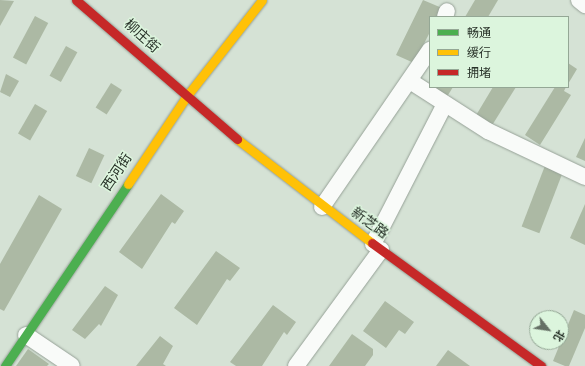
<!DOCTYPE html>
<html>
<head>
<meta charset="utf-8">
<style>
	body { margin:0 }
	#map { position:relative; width:585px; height:366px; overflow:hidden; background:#d5e2d5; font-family:Overpass,"Noto Sans SC",sans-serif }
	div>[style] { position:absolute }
	.building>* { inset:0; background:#acb9a4; transform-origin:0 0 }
	.roads { filter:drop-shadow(0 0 1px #96a197) drop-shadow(0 0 1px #96a197) }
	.street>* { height:16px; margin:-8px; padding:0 8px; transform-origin:8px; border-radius:8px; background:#f9fbf9 }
	.fast>* { height:9px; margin:-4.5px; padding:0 4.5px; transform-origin:4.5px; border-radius:4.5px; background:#4caf50 }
	.slow>* { height:9px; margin:-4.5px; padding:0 4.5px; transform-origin:4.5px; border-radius:4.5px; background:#ffc107 }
	.jam>* { height:9px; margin:-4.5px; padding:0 4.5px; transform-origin:4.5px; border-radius:4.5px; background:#c62828 }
	span { translate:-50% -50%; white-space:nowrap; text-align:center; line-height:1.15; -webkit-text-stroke:3px #dcf5dd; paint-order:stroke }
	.street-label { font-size:14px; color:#283229 }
	.legend { position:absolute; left:429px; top:16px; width:140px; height:72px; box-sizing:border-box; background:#dcf5dd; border:1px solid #94a795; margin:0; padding:5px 7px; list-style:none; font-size:12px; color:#283229 }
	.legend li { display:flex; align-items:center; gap:8px; height:20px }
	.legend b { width:20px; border:1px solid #94a795 }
	.north { position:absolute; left:529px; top:310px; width:40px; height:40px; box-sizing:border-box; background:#dcf5dd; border:1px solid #94a795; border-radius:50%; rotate:120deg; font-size:11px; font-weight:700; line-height:16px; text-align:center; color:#283229 }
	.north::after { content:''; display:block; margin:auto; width:14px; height:18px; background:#657065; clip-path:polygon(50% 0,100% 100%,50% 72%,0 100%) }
</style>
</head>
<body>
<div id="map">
	<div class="building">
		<div style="clip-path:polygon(0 0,14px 1px,0 26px)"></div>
		<div style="clip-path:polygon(423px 0,442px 8px,437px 17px,430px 17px,430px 32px,414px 63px,396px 55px)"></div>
		<div style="clip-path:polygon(475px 0,498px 0,488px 17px,465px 17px)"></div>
		<div style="left:35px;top:16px;width:15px;height:47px;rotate:28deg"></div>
		<div style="left:66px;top:46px;width:13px;height:34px;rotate:29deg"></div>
		<div style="clip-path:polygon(568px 63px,577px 69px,568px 84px)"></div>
		<div style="clip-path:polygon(6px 74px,19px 81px,10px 97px,0 92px)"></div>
		<div style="left:111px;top:83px;width:13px;height:29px;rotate:32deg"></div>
		<div style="clip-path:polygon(432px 87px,453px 87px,445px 100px)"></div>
		<div style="clip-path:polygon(493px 87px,516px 87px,491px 127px,475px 117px)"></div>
		<div style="clip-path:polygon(555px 87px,566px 87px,564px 91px,571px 95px,540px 145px,525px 135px)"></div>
		<div style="left:35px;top:104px;width:14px;height:34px;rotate:30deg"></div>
		<div style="clip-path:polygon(585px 138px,585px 161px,576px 157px)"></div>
		<div style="left:89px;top:148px;width:17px;height:31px;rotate:25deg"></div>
		<div style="left:546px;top:163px;width:19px;height:68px;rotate:21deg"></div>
		<div style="clip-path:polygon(161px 194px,184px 211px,175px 224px,172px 222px,142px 269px,119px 252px)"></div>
		<div style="clip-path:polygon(39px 195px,62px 209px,4px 311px,0 309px,0 264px)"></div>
		<div style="clip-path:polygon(585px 204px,585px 245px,570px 238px)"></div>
		<div style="clip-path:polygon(216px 251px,240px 268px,230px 281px,227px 279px,197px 325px,174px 308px)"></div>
		<div style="clip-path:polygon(105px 286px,118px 295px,101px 326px,99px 324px,85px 339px,72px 330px)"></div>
		<div style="clip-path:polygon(385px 301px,414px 322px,405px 334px,399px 330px,386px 348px,363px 331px)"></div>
		<div style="clip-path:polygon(273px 305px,296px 322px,287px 335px,284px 332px,262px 366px,236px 366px,230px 362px)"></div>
		<div style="clip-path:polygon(574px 310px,585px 315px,585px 328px,569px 366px,565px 366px,553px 361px)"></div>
		<div style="clip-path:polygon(352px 334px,373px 349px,373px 355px,365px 366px,329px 366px)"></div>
		<div style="clip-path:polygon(160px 336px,173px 346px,163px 364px,166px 366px,136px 366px)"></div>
		<div style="clip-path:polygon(28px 349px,49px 364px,47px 366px,16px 366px)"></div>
		<div style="clip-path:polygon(448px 350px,470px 366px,436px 366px)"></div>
	</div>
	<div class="roads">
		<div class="street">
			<div style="left:579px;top:0;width:8px;rotate:40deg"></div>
			<div style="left:445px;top:17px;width:6px;rotate:-72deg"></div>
			<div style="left:410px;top:81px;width:93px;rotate:32.7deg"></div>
			<div style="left:488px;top:131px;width:107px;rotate:25.4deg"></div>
			<div style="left:322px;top:207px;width:191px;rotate:-55.5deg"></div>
			<div style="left:373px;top:244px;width:157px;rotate:-62.8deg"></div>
			<div style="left:26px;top:335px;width:55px;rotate:34deg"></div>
			<div style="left:296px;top:366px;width:144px;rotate:-53.8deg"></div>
		</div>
		<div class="fast">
			<div style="left:5px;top:366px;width:220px;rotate:-55.9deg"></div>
		</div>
		<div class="slow">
			<div style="left:237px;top:139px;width:170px;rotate:37.6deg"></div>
			<div style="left:128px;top:184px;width:105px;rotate:-56.3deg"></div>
			<div style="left:186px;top:97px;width:123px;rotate:-51.9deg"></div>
		</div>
		<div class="jam">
			<div style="left:76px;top:0;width:213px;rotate:40.8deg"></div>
			<div style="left:372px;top:243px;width:209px;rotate:36deg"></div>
		</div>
	</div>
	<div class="street-label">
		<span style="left:141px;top:37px;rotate:42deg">柳庄街</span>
		<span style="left:118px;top:173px;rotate:-56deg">西河街</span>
		<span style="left:369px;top:224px;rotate:36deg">新芝路</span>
	</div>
	<ul class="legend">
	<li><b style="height:5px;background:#4caf50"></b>畅通</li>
	<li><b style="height:5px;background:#ffc107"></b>缓行</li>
	<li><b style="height:5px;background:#c62828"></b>拥堵</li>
	</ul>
	<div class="north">北</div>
</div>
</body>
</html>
